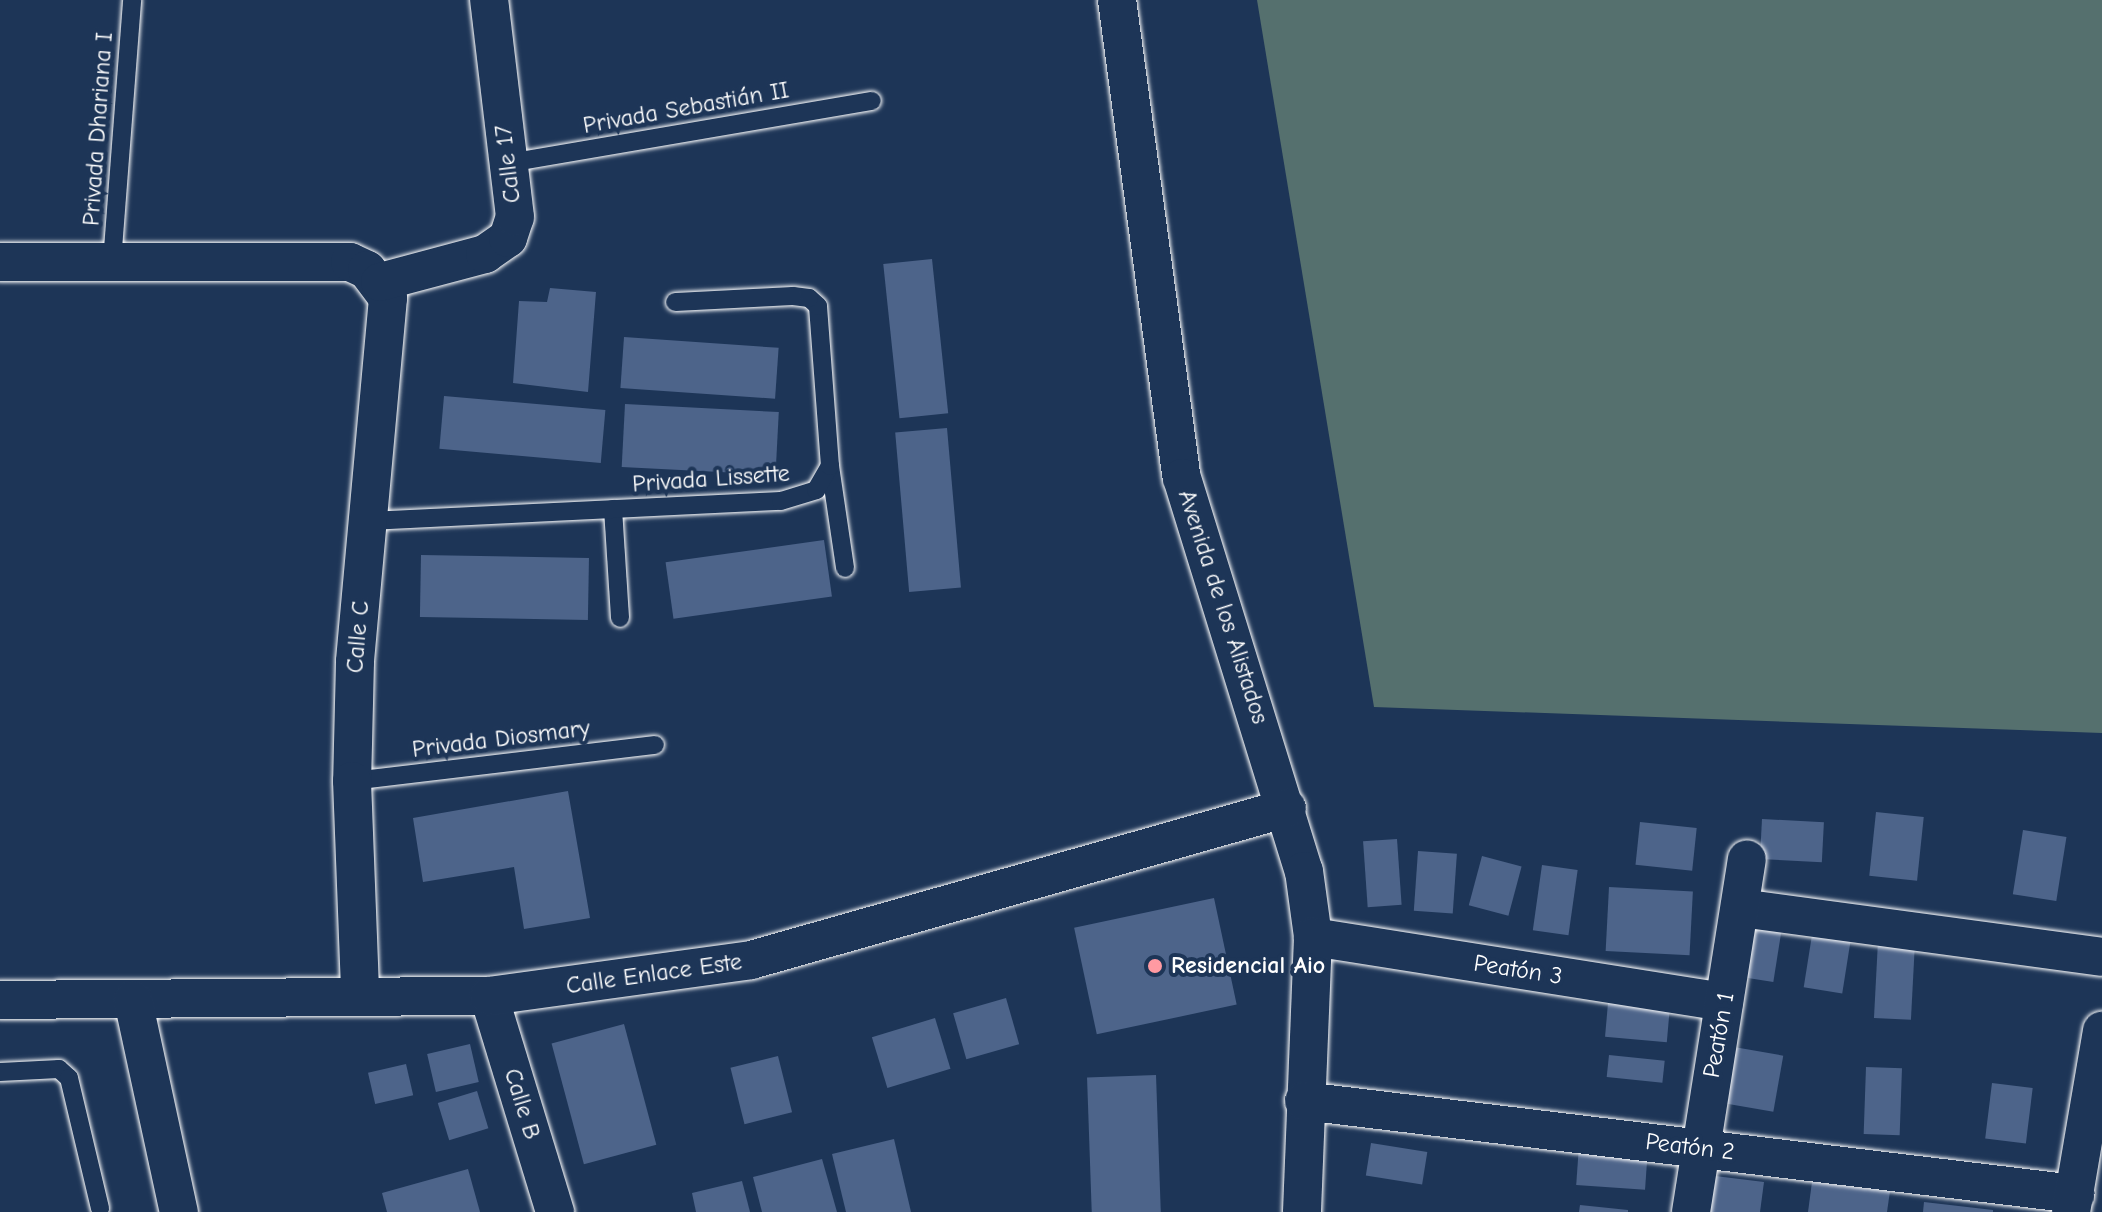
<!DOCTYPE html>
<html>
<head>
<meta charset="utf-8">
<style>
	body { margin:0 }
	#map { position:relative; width:2102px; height:1212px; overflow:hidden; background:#1d3557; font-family:"Comic Neue",sans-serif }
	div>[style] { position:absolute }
	.green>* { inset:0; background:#55706e }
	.building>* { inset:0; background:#4d648a; transform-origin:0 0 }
	.roads { filter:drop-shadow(0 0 2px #fff) drop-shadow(0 0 2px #fff) }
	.lane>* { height:18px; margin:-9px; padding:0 9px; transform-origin:9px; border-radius:9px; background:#1d3557 }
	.street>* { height:38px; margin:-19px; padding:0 19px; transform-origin:19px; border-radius:19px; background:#1d3557 }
	.dots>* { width:22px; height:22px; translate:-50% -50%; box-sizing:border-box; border:4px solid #1d3557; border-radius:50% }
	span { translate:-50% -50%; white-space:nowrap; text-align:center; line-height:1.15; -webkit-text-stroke:8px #1d3557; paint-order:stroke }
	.street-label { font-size:24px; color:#fff }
	.poi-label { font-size:24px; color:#fff; font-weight:700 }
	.left { translate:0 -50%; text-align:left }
</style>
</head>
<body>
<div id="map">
	<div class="green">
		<div style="clip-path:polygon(1257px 0,2102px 0,2102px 733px,1374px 707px)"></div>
	</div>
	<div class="building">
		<div style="left:932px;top:259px;width:155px;height:49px;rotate:84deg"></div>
		<div style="clip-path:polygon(550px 288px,596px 292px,588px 392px,513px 383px,519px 301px,547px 302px)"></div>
		<div style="left:624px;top:337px;width:155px;height:51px;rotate:4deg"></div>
		<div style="left:444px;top:396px;width:162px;height:53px;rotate:5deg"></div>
		<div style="left:625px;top:404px;width:154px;height:63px;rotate:3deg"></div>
		<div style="left:947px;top:428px;width:160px;height:52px;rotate:85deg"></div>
		<div style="left:824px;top:540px;width:57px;height:160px;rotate:82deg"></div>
		<div style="left:421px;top:555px;width:168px;height:62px;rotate:1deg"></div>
		<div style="clip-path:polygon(568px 791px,590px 918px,524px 929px,514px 867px,423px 882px,413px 818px)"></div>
		<div style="left:1876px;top:812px;width:48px;height:64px;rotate:6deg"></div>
		<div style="left:1762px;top:819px;width:62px;height:40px;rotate:3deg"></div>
		<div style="left:1640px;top:822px;width:57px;height:43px;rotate:6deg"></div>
		<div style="left:2023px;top:830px;width:44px;height:65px;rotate:9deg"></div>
		<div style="left:1397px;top:839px;width:66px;height:34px;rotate:86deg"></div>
		<div style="left:1418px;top:851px;width:39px;height:60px;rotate:4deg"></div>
		<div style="left:1482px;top:856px;width:41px;height:51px;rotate:15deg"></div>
		<div style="left:1542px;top:865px;width:36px;height:66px;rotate:8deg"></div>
		<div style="left:1609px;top:887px;width:84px;height:64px;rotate:3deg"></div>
		<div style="left:1214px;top:898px;width:109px;height:143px;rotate:78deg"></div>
		<div style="left:1746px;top:918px;width:37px;height:59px;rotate:9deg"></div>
		<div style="left:1812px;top:935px;width:39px;height:53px;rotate:9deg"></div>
		<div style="left:1878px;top:941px;width:37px;height:77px;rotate:3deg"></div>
		<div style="left:1006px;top:998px;width:48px;height:55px;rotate:74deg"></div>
		<div style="left:1608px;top:1003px;width:62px;height:34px;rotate:5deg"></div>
		<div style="left:935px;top:1018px;width:53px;height:66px;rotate:73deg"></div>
		<div style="left:624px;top:1024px;width:125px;height:75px;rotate:75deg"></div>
		<div style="left:470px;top:1044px;width:39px;height:44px;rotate:77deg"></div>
		<div style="left:1734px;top:1047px;width:50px;height:57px;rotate:10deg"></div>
		<div style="left:1609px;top:1055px;width:56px;height:22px;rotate:6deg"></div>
		<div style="left:778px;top:1056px;width:58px;height:49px;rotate:76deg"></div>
		<div style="left:406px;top:1064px;width:32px;height:39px;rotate:77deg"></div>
		<div style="left:1866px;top:1067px;width:36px;height:67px;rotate:2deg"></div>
		<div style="left:1156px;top:1075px;width:137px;height:69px;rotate:88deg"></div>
		<div style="left:1992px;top:1083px;width:41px;height:56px;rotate:7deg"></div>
		<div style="left:477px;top:1091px;width:39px;height:41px;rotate:73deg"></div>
		<div style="clip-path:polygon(894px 1139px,911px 1212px,846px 1212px,832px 1154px)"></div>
		<div style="left:1371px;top:1143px;width:57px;height:33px;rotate:9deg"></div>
		<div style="left:1579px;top:1145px;width:69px;height:40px;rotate:4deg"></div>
		<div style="clip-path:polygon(822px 1159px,837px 1212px,762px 1212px,753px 1177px)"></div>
		<div style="clip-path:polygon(468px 1169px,480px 1212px,387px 1212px,382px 1193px)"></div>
		<div style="clip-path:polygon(1707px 1175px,1764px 1182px,1760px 1212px,1702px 1212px)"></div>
		<div style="clip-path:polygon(742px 1181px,750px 1212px,696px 1212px,692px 1193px)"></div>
		<div style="clip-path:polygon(1812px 1182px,1890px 1191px,1887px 1212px,1808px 1212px)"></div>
		<div style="clip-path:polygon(1924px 1202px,1993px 1210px,1993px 1212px,1923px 1212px)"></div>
		<div style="clip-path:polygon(1580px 1205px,1628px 1210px,1628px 1212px,1579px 1212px)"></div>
	</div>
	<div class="roads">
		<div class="lane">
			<div style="left:508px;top:163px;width:369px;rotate:-9.7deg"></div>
			<div style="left:112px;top:262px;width:263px;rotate:-85.6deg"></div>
			<div style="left:830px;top:466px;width:103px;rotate:81.6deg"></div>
			<div style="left:613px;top:509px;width:109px;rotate:86.3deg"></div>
			<div style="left:369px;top:521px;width:412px;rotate:-2.8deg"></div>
			<div style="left:781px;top:501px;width:37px;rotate:-17deg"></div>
			<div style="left:816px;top:490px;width:28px;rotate:-60deg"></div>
			<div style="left:830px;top:466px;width:160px;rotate:-94.3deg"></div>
			<div style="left:818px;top:306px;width:12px;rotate:-138deg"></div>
			<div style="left:809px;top:298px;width:16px;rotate:-173deg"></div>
			<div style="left:793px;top:296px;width:118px;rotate:177.1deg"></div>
			<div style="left:352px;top:781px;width:305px;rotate:-6.8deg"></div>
			<div style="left:0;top:1072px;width:59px;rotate:-2.9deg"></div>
			<div style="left:59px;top:1069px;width:13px;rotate:42deg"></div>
			<div style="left:69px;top:1078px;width:134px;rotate:76.6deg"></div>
		</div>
		<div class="street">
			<div style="left:1117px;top:0;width:482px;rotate:82.3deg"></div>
			<div style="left:1182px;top:478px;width:412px;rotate:72.8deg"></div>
			<div style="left:1304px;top:871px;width:67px;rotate:82.2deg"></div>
			<div style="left:1313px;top:937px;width:275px;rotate:92.3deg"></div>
			<div style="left:0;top:262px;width:350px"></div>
			<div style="left:350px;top:262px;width:19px;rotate:25deg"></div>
			<div style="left:367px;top:270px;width:35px;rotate:53deg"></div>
			<div style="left:388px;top:298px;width:365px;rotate:95.2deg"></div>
			<div style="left:355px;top:662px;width:119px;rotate:91.4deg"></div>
			<div style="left:352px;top:781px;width:213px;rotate:87.8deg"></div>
			<div style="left:380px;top:282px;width:109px;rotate:-14.9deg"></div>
			<div style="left:485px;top:254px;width:28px;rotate:-35deg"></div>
			<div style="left:508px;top:238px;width:22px;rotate:-72deg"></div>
			<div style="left:515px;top:217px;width:219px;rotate:-96.8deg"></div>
			<div style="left:1741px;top:908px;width:364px;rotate:7.7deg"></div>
			<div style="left:1313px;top:937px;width:416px;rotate:9deg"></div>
			<div style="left:489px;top:996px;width:226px;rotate:73deg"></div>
			<div style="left:0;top:1000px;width:489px;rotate:-0.5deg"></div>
			<div style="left:489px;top:996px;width:264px;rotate:-7.8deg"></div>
			<div style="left:751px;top:960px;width:557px;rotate:-15.83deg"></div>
			<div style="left:133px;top:1000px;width:217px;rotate:77.8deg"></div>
			<div style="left:1304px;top:1101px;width:777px;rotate:6.88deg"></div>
			<div style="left:1691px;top:1212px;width:357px;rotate:-81deg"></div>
			<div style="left:2071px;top:1212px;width:184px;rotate:-80.3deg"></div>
		</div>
	</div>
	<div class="dots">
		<div style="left:1155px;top:966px;background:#ff9aa2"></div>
	</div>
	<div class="street-label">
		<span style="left:686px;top:108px;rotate:-10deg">Privada Sebastián II</span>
		<span style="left:98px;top:129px;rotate:-86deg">Privada Dhariana I</span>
		<span style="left:508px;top:164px;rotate:-97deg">Calle 17</span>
		<span style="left:711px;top:479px;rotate:-4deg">Privada Lissette</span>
		<span style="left:1223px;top:607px;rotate:72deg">Avenida de los Alistados</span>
		<span style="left:358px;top:637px;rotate:-85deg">Calle C</span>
		<span style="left:501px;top:739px;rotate:-7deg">Privada Diosmary</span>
		<span style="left:1518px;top:970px;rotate:9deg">Peatón 3</span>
		<span style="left:654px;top:974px;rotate:-8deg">Calle Enlace Este</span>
		<span style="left:1719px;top:1035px;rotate:-80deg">Peatón 1</span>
		<span style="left:522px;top:1104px;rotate:73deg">Calle B</span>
		<span style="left:1690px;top:1147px;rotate:7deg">Peatón 2</span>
	</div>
	<div class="poi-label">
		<span class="left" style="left:1171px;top:966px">Residencial Aio</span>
	</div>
</div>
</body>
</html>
